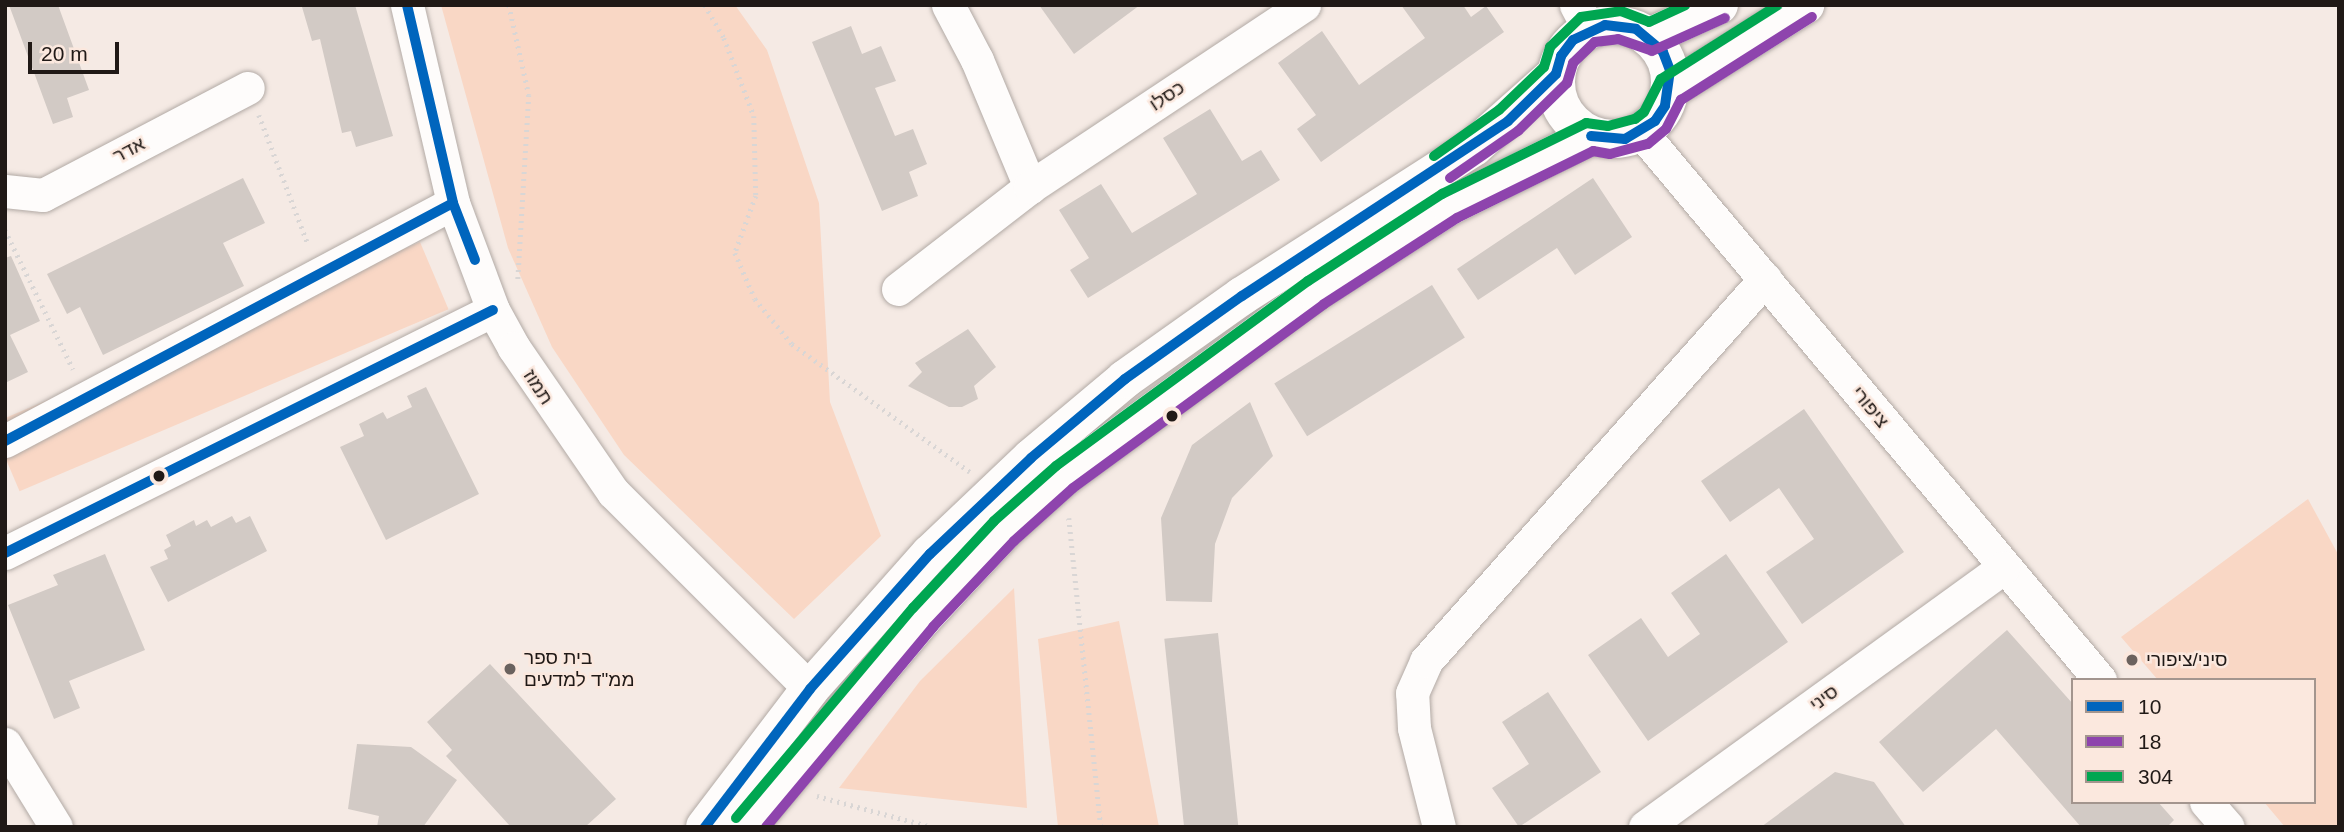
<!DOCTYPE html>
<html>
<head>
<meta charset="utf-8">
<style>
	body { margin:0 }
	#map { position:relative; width:2344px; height:832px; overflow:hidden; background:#f5eae4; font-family:Arial,Heebo,sans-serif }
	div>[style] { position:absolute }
	.green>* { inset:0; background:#f9d7c5; transform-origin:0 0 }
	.building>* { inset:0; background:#d2cac5; transform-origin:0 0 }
	.path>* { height:4.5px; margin-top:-2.25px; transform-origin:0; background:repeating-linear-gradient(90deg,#d9d6d5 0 2px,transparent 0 7px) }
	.roads { filter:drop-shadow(0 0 2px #b2aaa5) drop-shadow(0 0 2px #b2aaa5) }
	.minor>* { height:33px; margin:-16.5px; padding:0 16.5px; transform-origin:16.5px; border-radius:16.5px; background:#fefcfb }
	.tertiary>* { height:38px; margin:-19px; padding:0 19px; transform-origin:19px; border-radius:19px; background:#fefcfb }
	.tertiary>.ring { margin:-19px; padding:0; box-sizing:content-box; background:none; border:38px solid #fefcfb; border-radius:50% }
	.bus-1>* { height:10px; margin:-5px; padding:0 5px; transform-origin:5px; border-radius:5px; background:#0065bd }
	.bus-2>* { height:10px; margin:-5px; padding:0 5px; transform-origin:5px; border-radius:5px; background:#8e44ad }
	.bus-3>* { height:10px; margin:-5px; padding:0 5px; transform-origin:5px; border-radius:5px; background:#00a651 }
	.dots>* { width:19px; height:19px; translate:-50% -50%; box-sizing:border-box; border:4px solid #fbe8de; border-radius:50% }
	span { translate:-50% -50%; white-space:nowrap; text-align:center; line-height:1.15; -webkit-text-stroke:5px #fbe8de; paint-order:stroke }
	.street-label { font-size:19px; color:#201916 }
	.poi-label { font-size:19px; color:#201916 }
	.left { translate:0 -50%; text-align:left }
	.frame { position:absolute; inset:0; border:7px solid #201916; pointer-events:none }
	.legend { position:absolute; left:2071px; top:678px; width:245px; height:126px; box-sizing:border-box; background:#fbe8de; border:2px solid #a3958e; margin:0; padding:9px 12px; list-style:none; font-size:21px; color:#201916 }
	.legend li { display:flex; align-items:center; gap:14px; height:35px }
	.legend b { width:35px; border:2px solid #a3958e }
	.scale { position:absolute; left:28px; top:42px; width:91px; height:32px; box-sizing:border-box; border:4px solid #201916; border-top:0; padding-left:9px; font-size:21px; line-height:24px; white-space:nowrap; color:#201916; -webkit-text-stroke:5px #fbe8de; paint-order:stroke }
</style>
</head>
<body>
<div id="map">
	<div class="green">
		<div style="clip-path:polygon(441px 5px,735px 5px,767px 50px,819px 203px,830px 402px,881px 536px,794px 619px,624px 455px,552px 347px,508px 248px)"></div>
		<div style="left:420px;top:242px;width:73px;height:466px;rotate:67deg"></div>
		<div style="clip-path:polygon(2308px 499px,2339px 556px,2339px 827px,2285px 827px,2264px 802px,2314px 802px,2314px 680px,2158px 680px,2121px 637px)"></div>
		<div style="clip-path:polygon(1014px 588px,1027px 808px,839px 788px,920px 681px)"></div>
		<div style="clip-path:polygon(1119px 621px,1159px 827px,1058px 827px,1038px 639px)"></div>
	</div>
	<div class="building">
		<div style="clip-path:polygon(9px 5px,58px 5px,89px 90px,67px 98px,73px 117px,53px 124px)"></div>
		<div style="clip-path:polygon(308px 5px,355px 5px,393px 136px,356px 147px,351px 131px,342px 133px,320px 39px,312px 41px,302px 7px)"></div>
		<div style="clip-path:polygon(1039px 5px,1140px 5px,1074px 54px)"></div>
		<div style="clip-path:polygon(1401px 5px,1463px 5px,1471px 17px,1486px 6px,1504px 32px,1321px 162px,1297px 129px,1316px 115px,1278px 63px,1322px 31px,1359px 85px,1425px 38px)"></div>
		<div style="clip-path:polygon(851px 26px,862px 54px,881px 46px,896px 81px,875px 88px,895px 136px,913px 129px,927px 164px,909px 172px,918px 196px,882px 211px,812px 42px)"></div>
		<div style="clip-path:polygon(1210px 109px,1242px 161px,1261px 150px,1280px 180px,1088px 298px,1070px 270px,1089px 258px,1059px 210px,1101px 184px,1132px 233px,1197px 194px,1163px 138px)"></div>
		<div style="clip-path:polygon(243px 178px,265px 223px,223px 243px,244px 286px,103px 355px,80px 307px,67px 314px,47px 274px)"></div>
		<div style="clip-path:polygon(1593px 178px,1632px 237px,1575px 275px,1557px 248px,1478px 300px,1457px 269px)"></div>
		<div style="clip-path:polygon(11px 256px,40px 321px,10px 335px,28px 372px,5px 383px,5px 258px)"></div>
		<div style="left:1432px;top:285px;width:62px;height:186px;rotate:58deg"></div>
		<div style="clip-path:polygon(968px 329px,996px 367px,974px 386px,978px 399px,962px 407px,949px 407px,908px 386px,922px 372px,915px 363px)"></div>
		<div style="clip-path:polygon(426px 387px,479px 494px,386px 540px,340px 447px,364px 436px,359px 424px,383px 412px,387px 419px,412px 407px,407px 396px)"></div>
		<div style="clip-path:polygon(1250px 402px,1273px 456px,1232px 498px,1215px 544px,1212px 602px,1166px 601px,1161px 518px,1192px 445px)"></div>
		<div style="clip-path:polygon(1804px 409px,1904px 552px,1802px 624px,1766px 572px,1814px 539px,1779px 488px,1730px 522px,1701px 481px)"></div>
		<div style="clip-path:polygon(232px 516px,236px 523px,250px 516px,267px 551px,168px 602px,150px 567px,168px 559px,164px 550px,171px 546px,166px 535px,194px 520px,196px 526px,207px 520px,211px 527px)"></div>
		<div style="clip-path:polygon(105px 554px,145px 650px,69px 681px,80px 708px,54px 719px,8px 605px,58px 585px,53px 575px)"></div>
		<div style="clip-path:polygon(1726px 554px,1788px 642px,1648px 741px,1588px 655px,1641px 618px,1668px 657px,1700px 634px,1671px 593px)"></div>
		<div style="clip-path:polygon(2007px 630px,2073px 704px,2073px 802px,2158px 802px,2174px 820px,2167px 827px,2081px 827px,1996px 729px,1923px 792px,1879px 742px)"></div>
		<div style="left:1218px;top:633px;width:195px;height:54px;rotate:84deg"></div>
		<div style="clip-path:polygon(490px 664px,616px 799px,585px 827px,511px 827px,446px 756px,452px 750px,427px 722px)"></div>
		<div style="clip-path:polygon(1548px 692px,1601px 772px,1519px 827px,1492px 788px,1529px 764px,1502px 722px)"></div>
		<div style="clip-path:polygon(357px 744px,411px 747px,457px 780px,423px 827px,377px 827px,379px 816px,348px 809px)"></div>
		<div style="clip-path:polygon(1835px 772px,1874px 782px,1906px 827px,1761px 827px)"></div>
	</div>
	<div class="path">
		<div style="left:509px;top:5px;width:92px;rotate:77.5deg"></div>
		<div style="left:529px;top:95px;width:186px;rotate:93.4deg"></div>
		<div style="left:705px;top:5px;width:38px;rotate:60deg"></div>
		<div style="left:724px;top:38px;width:84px;rotate:69deg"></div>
		<div style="left:754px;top:116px;width:80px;rotate:88.6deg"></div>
		<div style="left:756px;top:196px;width:61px;rotate:110.2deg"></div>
		<div style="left:735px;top:253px;width:50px;rotate:66.5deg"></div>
		<div style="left:755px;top:299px;width:58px;rotate:50.6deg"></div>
		<div style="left:792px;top:344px;width:219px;rotate:35.7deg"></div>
		<div style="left:259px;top:115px;width:138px;rotate:69.2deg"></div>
		<div style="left:5px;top:230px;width:155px;rotate:63.9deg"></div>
		<div style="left:1069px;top:518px;width:311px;rotate:84.1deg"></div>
		<div style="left:817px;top:796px;width:119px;rotate:15.1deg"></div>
	</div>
	<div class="roads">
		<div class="minor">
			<div style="left:407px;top:5px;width:203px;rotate:76.9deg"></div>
			<div style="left:453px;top:203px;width:114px;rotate:69.5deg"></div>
			<div style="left:493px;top:310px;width:43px;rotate:61.1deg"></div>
			<div style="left:514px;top:348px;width:175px;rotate:55.5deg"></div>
			<div style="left:613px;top:492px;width:279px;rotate:45deg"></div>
			<div style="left:948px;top:5px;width:62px;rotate:62.2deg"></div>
			<div style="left:977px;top:60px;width:138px;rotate:67.3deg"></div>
			<div style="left:1576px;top:5px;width:27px;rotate:62deg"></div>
			<div style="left:1641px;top:132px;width:715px;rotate:50.05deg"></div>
			<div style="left:5px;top:191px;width:38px;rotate:6deg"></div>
			<div style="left:43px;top:195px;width:231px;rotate:-27.6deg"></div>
			<div style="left:898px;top:289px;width:167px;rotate:-37.7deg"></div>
			<div style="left:1030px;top:187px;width:329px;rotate:-33.6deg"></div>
			<div style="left:5px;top:441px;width:507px;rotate:-27.98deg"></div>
			<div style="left:5px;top:553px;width:545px;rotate:-26.47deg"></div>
			<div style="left:5px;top:744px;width:97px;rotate:58.4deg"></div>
			<div style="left:2206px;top:802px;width:33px;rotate:49deg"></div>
			<div style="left:1439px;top:827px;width:102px;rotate:-104.2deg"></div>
			<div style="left:1414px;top:728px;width:35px;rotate:-93deg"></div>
			<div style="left:1412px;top:693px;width:35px;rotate:-66deg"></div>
			<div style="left:1426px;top:661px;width:511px;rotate:-48.41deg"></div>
			<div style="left:1645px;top:827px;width:442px;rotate:-35.9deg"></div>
		</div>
		<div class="tertiary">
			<div class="ring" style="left:1556px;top:25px;width:76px;height:76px"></div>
			<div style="left:1649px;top:37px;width:77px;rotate:-24.6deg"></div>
			<div style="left:1670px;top:90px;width:160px;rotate:-32.2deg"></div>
			<div style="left:705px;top:827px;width:173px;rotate:-52.7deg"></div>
			<div style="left:810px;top:689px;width:181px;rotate:-48.4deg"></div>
			<div style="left:930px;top:554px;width:139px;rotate:-43.5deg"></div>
			<div style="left:1031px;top:458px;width:123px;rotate:-40deg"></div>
			<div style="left:1125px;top:379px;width:143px;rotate:-35.4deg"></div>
			<div style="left:1242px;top:296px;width:276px;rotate:-32.7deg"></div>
			<div style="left:1474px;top:147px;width:110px;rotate:-41.7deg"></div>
			<div style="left:747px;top:827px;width:273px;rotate:-49.9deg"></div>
			<div style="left:923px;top:618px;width:119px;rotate:-47deg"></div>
			<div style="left:1004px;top:531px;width:81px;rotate:-42deg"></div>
			<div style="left:1064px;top:477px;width:313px;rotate:-36.3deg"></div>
			<div style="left:1316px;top:292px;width:159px;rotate:-32.7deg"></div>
			<div style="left:1450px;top:206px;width:157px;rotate:-26.4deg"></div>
		</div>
	</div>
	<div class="bus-1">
		<div style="left:407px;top:5px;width:203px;rotate:76.9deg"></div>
		<div style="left:453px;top:203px;width:61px;rotate:68.9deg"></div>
		<div style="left:5px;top:441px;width:507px;rotate:-27.98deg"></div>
		<div style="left:5px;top:553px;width:545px;rotate:-26.47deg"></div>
		<div style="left:705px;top:827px;width:173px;rotate:-52.7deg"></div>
		<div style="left:810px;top:689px;width:181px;rotate:-48.4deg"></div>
		<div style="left:930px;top:554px;width:139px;rotate:-43.5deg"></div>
		<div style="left:1031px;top:458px;width:123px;rotate:-40deg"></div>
		<div style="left:1125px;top:379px;width:143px;rotate:-35.4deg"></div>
		<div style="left:1242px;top:296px;width:318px;rotate:-33.3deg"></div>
		<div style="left:1508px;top:121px;width:67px;rotate:-44.4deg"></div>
		<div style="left:1556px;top:74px;width:19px;rotate:-74deg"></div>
		<div style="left:1561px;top:56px;width:20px;rotate:-53deg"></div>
		<div style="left:1573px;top:40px;width:35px;rotate:-25deg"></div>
		<div style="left:1605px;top:25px;width:31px;rotate:7deg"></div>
		<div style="left:1636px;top:29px;width:35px;rotate:40deg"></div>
		<div style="left:1663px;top:52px;width:19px;rotate:69deg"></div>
		<div style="left:1670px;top:70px;width:36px;rotate:98deg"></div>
		<div style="left:1665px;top:106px;width:18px;rotate:124deg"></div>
		<div style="left:1655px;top:121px;width:35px;rotate:149deg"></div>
		<div style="left:1625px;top:139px;width:34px;rotate:-175deg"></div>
	</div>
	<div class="bus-2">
		<div style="left:1450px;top:178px;width:83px;rotate:-34.7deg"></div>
		<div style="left:1518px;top:131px;width:69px;rotate:-44.4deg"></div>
		<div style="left:1567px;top:83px;width:21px;rotate:-73deg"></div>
		<div style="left:1573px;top:63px;width:30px;rotate:-44deg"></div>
		<div style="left:1595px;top:42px;width:23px;rotate:-7deg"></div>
		<div style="left:1618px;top:39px;width:36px;rotate:19deg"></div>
		<div style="left:1652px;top:51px;width:80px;rotate:-24.3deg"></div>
		<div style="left:766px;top:827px;width:261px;rotate:-50.1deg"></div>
		<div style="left:933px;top:627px;width:118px;rotate:-46.7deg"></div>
		<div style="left:1014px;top:541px;width:79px;rotate:-41.9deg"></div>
		<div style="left:1073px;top:488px;width:311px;rotate:-36.2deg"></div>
		<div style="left:1324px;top:304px;width:158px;rotate:-32.9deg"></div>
		<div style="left:1457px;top:218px;width:152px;rotate:-26.2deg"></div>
		<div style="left:1593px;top:151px;width:17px;rotate:10deg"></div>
		<div style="left:1610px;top:154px;width:39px;rotate:-15deg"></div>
		<div style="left:1648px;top:144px;width:23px;rotate:-40deg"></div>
		<div style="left:1666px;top:129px;width:33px;rotate:-63deg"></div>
		<div style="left:1681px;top:100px;width:155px;rotate:-32.4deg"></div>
	</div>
	<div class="bus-3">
		<div style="left:1434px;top:156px;width:80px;rotate:-35.3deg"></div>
		<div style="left:1499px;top:110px;width:62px;rotate:-43.7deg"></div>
		<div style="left:1544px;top:67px;width:21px;rotate:-73deg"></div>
		<div style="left:1550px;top:47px;width:43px;rotate:-44.1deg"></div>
		<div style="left:1581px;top:17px;width:40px;rotate:-8.5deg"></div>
		<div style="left:1621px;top:11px;width:30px;rotate:21deg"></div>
		<div style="left:1649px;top:22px;width:40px;rotate:-25deg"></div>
		<div style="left:736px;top:818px;width:275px;rotate:-49.9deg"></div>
		<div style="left:913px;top:608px;width:119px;rotate:-47deg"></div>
		<div style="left:994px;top:521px;width:83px;rotate:-41.6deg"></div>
		<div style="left:1056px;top:466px;width:313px;rotate:-36.3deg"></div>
		<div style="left:1308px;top:281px;width:160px;rotate:-33deg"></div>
		<div style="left:1442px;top:194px;width:161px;rotate:-26.2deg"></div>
		<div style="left:1586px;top:123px;width:22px;rotate:8deg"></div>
		<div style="left:1608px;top:126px;width:28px;rotate:-15deg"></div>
		<div style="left:1635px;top:119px;width:11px;rotate:-38deg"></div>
		<div style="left:1644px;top:112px;width:37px;rotate:-63deg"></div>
		<div style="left:1661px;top:79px;width:138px;rotate:-32.3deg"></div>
	</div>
	<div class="dots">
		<div style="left:1172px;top:416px;background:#201916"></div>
		<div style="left:159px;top:476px;background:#201916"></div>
		<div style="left:2132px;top:660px;background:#6b625e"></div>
		<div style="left:510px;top:669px;background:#6b625e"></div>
	</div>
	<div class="street-label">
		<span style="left:1167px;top:96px;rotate:-34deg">כסלו</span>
		<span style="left:129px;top:150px;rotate:-28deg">אדר</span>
		<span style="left:538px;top:387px;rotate:57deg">תמוז</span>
		<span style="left:1870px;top:407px;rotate:51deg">ציפורי</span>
		<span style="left:1824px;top:698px;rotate:-36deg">סיני</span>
	</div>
	<div class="poi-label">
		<span class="left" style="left:524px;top:669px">בית ספר<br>ממ"ד למדעים</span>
		<span class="left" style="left:2146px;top:660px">סיני/ציפורי</span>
	</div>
	<div class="frame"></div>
	<ul class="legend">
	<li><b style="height:9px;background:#0065bd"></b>10</li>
	<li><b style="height:9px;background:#8e44ad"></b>18</li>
	<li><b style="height:9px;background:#00a651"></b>304</li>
	</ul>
	<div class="scale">20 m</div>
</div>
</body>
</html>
